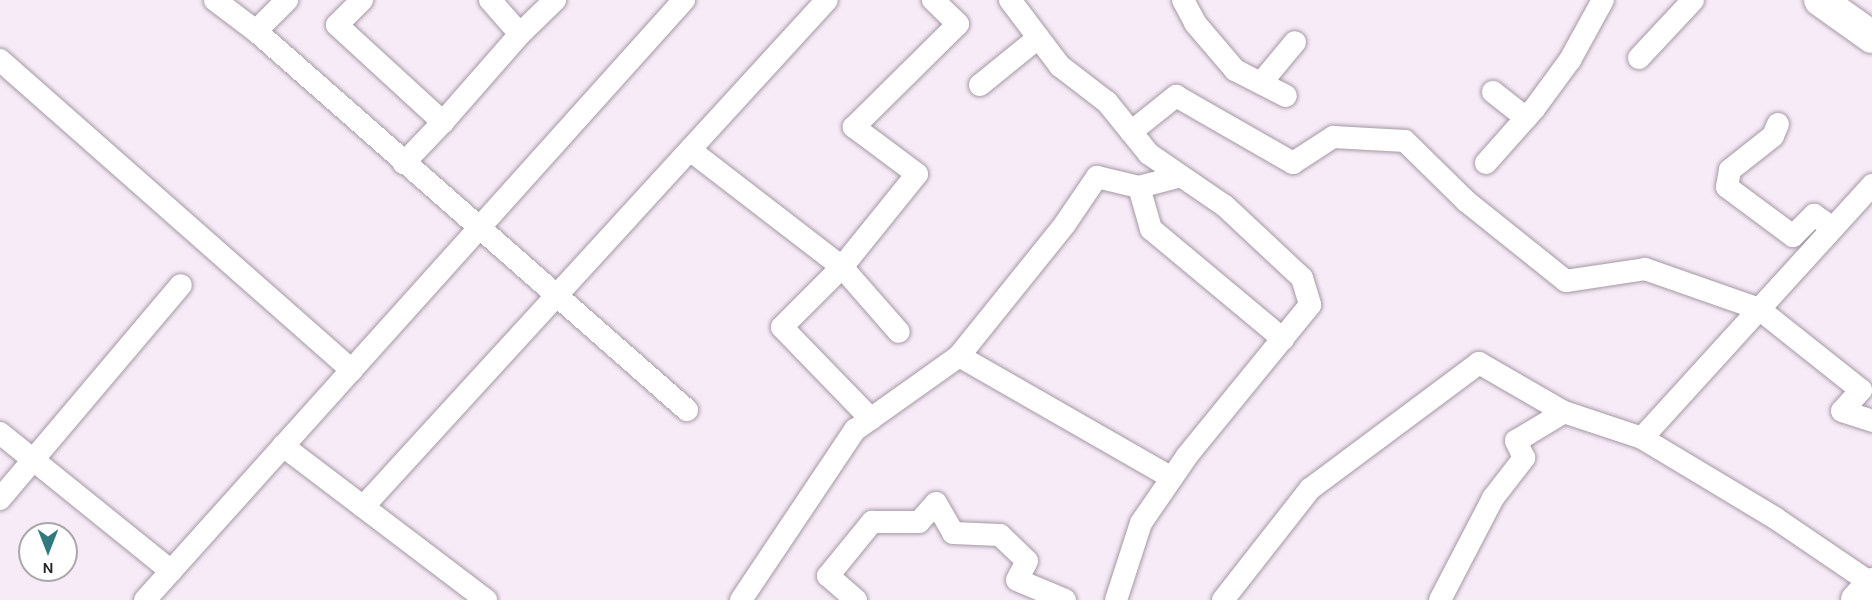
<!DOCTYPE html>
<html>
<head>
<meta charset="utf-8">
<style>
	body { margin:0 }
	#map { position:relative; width:1872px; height:600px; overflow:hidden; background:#f8ebf8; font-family:Karla,sans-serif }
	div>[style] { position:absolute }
	.roads { filter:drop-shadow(0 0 2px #a498a4) drop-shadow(0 0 2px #a498a4) }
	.street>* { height:22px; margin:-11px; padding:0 11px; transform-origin:11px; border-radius:11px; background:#fff }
	.secondary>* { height:32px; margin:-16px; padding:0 16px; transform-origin:16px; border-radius:16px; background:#fff }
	span { translate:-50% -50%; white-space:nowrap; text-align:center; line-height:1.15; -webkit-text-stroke:6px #fff; paint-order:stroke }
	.north { position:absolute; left:18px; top:522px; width:60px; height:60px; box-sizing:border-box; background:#fff; border:2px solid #a9a7a9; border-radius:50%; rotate:180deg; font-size:16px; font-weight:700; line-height:24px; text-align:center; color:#272227 }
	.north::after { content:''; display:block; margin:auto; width:21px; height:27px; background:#307a7f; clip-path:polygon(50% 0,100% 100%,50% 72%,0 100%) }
</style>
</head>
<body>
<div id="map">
	<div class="roads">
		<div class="street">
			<div style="left:215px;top:0;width:51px;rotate:37.1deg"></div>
			<div style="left:256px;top:31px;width:574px;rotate:41.33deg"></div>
			<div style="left:362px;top:0;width:35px;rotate:135deg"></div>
			<div style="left:337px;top:25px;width:144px;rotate:42.5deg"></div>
			<div style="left:443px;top:122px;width:57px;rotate:133.6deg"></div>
			<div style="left:490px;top:0;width:45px;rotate:48.6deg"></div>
			<div style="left:520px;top:34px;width:49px;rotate:-44.2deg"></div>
			<div style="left:1010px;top:0;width:83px;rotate:52.9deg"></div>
			<div style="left:1060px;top:66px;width:59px;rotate:37.5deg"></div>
			<div style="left:1107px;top:102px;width:67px;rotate:51.1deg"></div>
			<div style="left:1149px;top:154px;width:92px;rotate:34.4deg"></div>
			<div style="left:1225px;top:206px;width:105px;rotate:43.1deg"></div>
			<div style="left:1302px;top:278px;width:28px;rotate:73deg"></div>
			<div style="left:1310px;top:305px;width:195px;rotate:129.2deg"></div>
			<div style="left:1187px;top:456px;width:81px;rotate:124.5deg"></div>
			<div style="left:1141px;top:523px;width:81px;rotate:108deg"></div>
			<div style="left:1183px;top:0;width:26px;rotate:62deg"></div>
			<div style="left:1195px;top:23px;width:62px;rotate:49.6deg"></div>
			<div style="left:1235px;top:70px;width:57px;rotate:27deg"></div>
			<div style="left:256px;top:31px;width:44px;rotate:-45deg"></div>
			<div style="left:1639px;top:58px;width:79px;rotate:-47deg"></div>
			<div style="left:0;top:60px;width:469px;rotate:41.4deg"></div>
			<div style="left:1261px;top:83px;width:53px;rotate:-50.3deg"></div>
			<div style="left:980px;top:85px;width:75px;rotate:-39deg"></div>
			<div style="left:1493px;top:92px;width:42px;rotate:38.2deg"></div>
			<div style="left:443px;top:122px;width:117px;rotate:-48.8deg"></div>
			<div style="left:1778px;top:124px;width:13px;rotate:113deg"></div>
			<div style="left:1773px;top:136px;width:55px;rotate:141.7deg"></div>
			<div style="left:1730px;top:170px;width:17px;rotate:100deg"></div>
			<div style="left:1727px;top:187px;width:82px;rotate:36.6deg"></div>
			<div style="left:1793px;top:236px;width:30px;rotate:-45deg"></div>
			<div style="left:1814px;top:215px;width:23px;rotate:34deg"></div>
			<div style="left:1131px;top:132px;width:58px;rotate:-38.7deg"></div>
			<div style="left:1176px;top:96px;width:135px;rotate:29.8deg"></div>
			<div style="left:1293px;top:163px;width:48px;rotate:-33deg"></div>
			<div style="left:1333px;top:137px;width:72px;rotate:3.2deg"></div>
			<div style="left:1405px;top:141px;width:86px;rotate:44.5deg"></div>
			<div style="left:1466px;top:201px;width:128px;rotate:38.7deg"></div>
			<div style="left:1566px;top:281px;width:80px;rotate:-8.6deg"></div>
			<div style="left:1645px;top:269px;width:121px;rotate:19.3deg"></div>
			<div style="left:1759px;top:309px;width:130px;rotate:38.5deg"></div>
			<div style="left:1861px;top:390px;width:28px;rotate:132deg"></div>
			<div style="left:1842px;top:411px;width:32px;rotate:18deg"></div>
			<div style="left:690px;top:150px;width:192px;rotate:37.6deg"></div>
			<div style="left:842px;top:267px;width:86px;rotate:48.8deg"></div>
			<div style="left:1486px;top:163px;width:72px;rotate:-48.4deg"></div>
			<div style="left:1534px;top:109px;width:61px;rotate:-53.7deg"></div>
			<div style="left:1570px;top:60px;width:68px;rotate:-61.2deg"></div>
			<div style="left:1139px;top:187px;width:43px;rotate:-14.7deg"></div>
			<div style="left:959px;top:356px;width:245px;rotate:29.8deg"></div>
			<div style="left:871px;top:419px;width:128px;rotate:-134.1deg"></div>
			<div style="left:782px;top:327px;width:85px;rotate:-45deg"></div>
			<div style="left:842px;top:267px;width:119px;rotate:-51.1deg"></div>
			<div style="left:917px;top:174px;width:79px;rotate:-143.3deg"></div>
			<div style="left:854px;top:127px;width:146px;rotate:-44.7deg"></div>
			<div style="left:958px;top:24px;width:35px;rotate:-136deg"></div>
			<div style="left:0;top:433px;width:220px;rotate:38.9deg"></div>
			<div style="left:1642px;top:438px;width:342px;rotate:-47.7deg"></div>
			<div style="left:283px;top:446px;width:255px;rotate:37.2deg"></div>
			<div style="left:0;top:499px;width:280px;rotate:-49.8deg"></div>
			<div style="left:363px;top:507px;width:687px;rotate:-47.54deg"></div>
			<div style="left:145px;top:600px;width:807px;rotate:-48.07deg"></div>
			<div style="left:741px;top:600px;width:205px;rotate:-56.2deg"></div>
			<div style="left:855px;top:430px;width:128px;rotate:-35.4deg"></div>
			<div style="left:959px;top:356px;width:169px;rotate:-51.2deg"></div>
			<div style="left:1065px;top:224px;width:57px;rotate:-55.8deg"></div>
			<div style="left:1097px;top:177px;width:43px;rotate:13.4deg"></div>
			<div style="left:1139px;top:187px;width:44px;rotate:74.1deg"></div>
			<div style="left:1151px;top:229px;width:172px;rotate:39.8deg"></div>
			<div style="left:856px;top:600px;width:37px;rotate:-139deg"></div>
			<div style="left:828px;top:576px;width:70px;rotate:-50.8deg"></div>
			<div style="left:872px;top:522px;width:47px"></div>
			<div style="left:919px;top:522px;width:25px;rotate:-48deg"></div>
			<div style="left:936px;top:503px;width:34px;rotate:60deg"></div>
			<div style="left:953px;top:533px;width:47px;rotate:2.4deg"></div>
			<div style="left:1000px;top:535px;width:37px;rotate:44deg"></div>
			<div style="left:1027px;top:561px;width:21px;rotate:118deg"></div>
			<div style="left:1017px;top:580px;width:52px;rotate:22.6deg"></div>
			<div style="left:1223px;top:600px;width:141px;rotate:-51.9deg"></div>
			<div style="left:1310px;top:489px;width:211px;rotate:-36.7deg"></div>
			<div style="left:1479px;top:363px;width:98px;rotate:30deg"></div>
			<div style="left:1564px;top:412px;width:82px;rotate:18.4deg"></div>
			<div style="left:1642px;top:438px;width:155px;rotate:31deg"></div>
			<div style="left:1775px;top:518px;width:117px;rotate:34.2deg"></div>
			<div style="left:1440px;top:600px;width:115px;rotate:-62.5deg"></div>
			<div style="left:1493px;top:498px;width:51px;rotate:-52.2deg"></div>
			<div style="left:1524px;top:458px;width:19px;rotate:-115deg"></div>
			<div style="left:1516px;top:441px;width:56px;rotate:-31.1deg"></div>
		</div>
		<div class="secondary">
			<div style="left:1820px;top:0;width:64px;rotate:35.4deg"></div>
			<div style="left:1857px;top:600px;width:22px;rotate:-47deg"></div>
		</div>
	</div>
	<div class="north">N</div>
</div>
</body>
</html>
